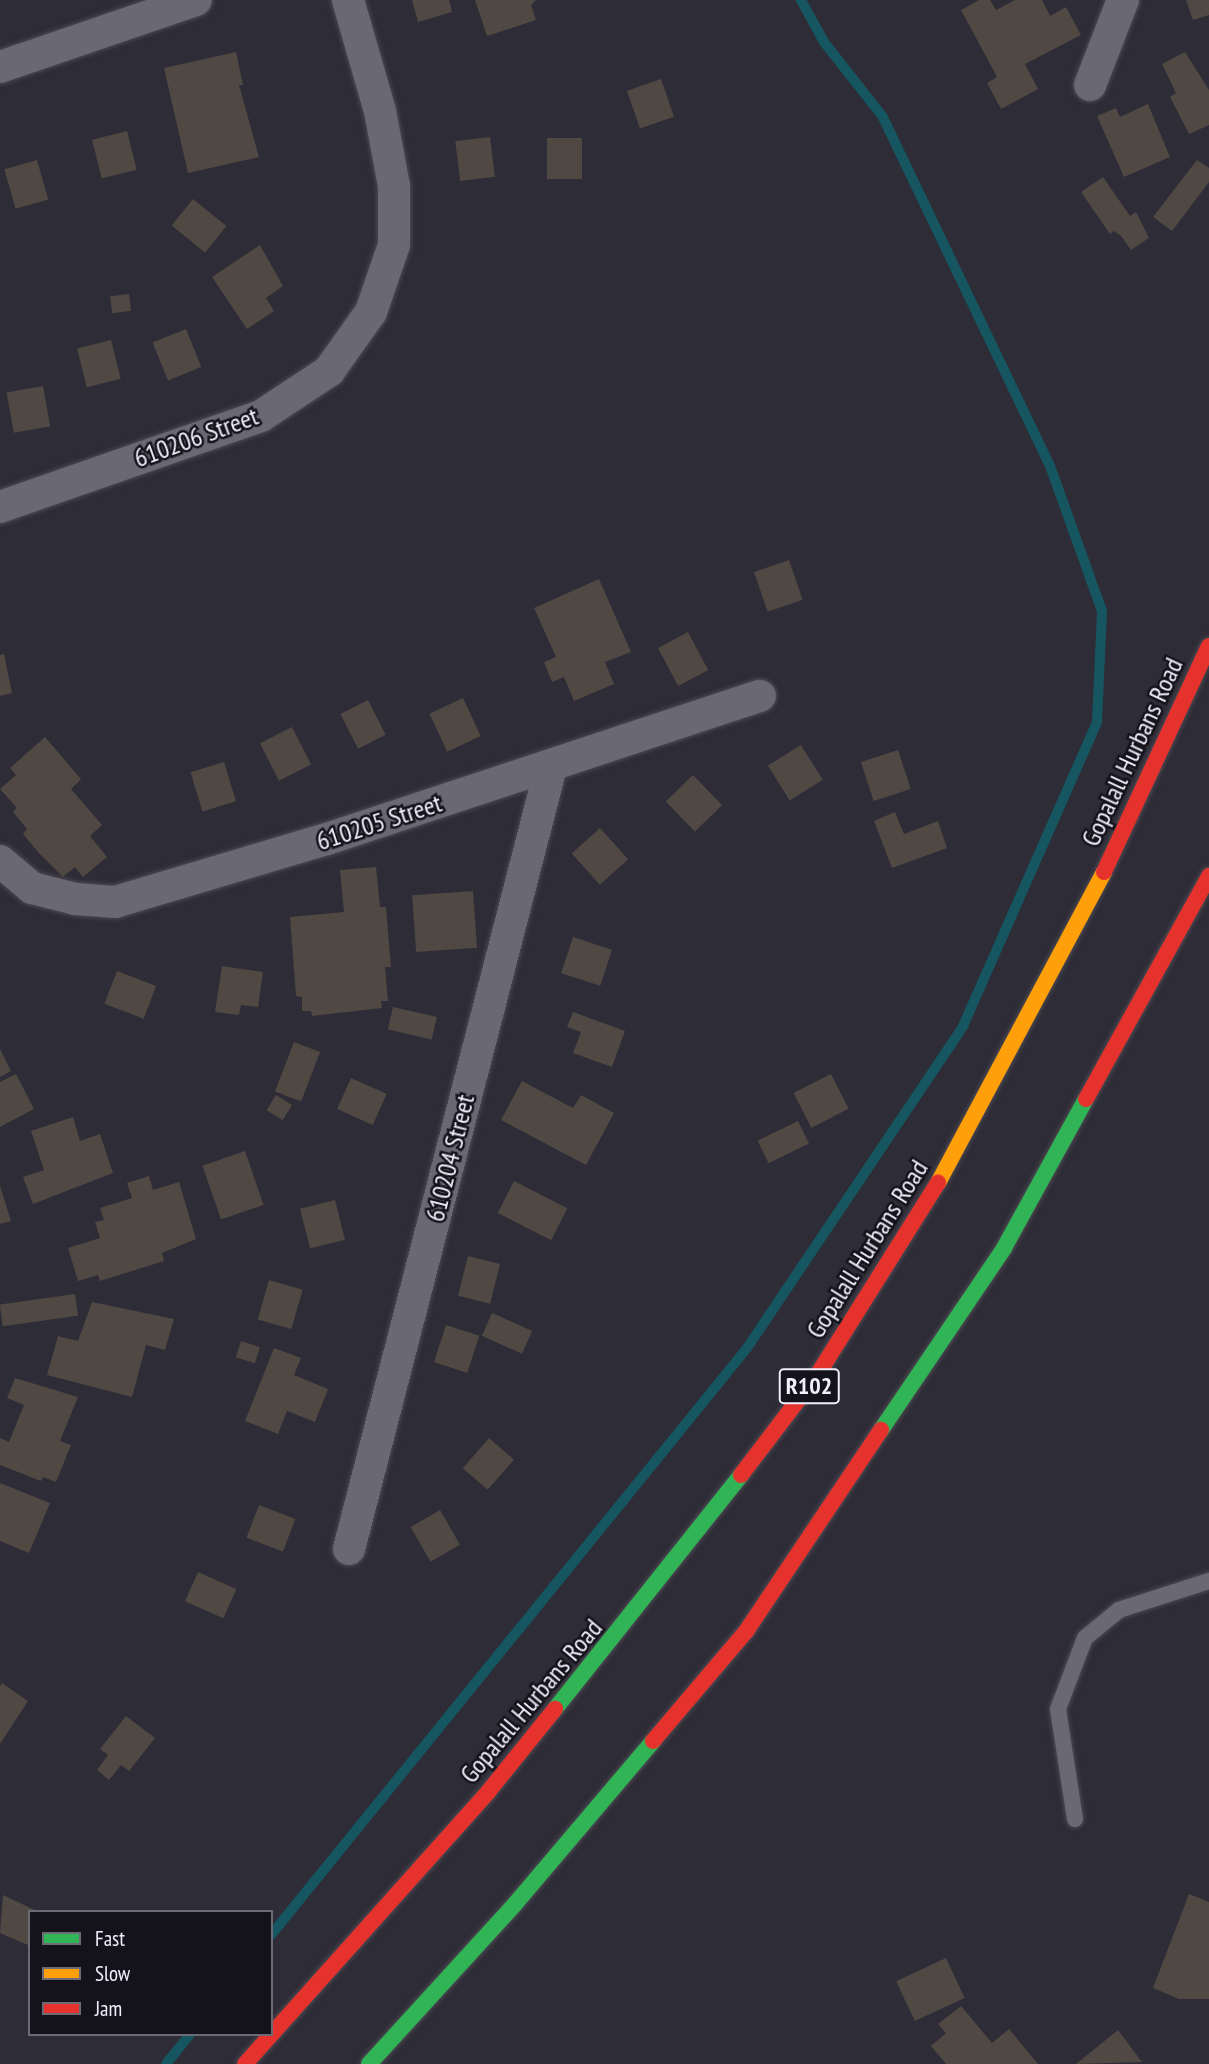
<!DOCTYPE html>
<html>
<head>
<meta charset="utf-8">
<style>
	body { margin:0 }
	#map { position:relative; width:1209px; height:2064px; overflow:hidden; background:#2e2c36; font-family:"PT Sans Narrow",sans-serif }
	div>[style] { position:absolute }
	.stream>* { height:10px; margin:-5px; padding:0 5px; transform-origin:5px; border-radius:5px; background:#155660 }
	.building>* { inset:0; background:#4f4843; transform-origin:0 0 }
	.roads { filter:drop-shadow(0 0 2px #4b4952) drop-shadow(0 0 2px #4b4952) }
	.lane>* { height:16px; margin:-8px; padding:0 8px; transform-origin:8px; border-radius:8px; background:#6a6872 }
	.street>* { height:32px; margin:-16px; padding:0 16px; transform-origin:16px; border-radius:16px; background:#6a6872 }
	.fast>* { height:16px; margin:-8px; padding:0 8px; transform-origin:8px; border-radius:8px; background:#30b455 }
	.slow>* { height:16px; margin:-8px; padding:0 8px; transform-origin:8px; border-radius:8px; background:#ff9f0a }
	.jam>* { height:16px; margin:-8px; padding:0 8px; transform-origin:8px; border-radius:8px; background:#e5322d }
	span { translate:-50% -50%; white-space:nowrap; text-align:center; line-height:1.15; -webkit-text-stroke:5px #14121a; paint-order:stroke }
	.shield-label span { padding:2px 5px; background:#14121a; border:2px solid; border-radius:5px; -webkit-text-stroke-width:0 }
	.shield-label { font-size:24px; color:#f1effb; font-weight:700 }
	.street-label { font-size:26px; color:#f1effb }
	.legend { position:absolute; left:28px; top:1910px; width:245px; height:126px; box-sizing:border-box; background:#14121a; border:2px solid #6c6a74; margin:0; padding:9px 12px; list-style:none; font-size:21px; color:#f1effb }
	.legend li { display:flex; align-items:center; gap:14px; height:35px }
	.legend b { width:35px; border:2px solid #6c6a74 }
</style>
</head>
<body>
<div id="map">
	<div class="stream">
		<div style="left:271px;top:1935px;width:756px;rotate:-50.96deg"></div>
		<div style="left:747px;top:1348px;width:388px;rotate:-56.1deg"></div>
		<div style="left:963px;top:1026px;width:332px;rotate:-66.2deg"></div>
		<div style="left:1097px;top:722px;width:111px;rotate:-87.4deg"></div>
		<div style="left:1102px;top:611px;width:154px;rotate:-109.7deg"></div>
		<div style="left:1050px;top:466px;width:387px;rotate:-115.6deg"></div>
		<div style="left:883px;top:117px;width:95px;rotate:-128.2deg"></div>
		<div style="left:824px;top:42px;width:48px;rotate:-118.7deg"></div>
		<div style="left:166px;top:2064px;width:38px;rotate:-51deg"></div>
	</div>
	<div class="building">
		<div style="clip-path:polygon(412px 0,449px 0,452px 12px,418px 22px)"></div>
		<div style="clip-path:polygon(475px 0,536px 0,531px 5px,536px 20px,487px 36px)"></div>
		<div style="clip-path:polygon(979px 0,990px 0,996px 10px,1015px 0,1042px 0,1050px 16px,1066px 7px,1081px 35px,1025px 64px,1038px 89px,1001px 109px,987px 83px,997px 77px,961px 10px)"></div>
		<div style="clip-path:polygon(1186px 0,1209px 0,1209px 15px,1193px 20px)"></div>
		<div style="clip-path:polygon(236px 52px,243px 85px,239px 85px,259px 157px,188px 173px,164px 68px)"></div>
		<div style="clip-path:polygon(1185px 52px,1209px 90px,1209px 125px,1189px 134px,1170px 97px,1176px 93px,1162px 64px)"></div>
		<div style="left:661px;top:79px;width:40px;height:36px;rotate:71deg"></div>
		<div style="clip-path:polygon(1148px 104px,1170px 157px,1124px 177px,1097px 116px,1116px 108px,1120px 117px)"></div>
		<div style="left:127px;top:131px;width:40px;height:36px;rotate:76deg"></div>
		<div style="left:490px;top:137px;width:40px;height:35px;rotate:83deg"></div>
		<div style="left:547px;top:138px;width:35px;height:41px"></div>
		<div style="left:37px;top:160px;width:41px;height:34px;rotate:74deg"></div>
		<div style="clip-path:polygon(1197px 160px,1209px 168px,1209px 182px,1172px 231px,1153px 217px)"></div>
		<div style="clip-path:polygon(1103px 177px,1130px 216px,1136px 212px,1149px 238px,1131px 250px,1121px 236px,1114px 231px,1110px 234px,1081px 192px)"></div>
		<div style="left:193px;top:199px;width:43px;height:34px;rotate:39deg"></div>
		<div style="clip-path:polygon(260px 245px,283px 286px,266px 298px,274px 311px,247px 329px,212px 277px)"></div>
		<div style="left:129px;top:294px;width:17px;height:19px;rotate:83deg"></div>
		<div style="left:186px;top:329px;width:41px;height:36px;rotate:68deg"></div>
		<div style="left:111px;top:340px;width:40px;height:35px;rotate:76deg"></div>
		<div style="left:43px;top:386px;width:41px;height:37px;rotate:80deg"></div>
		<div style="left:789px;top:560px;width:42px;height:37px;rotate:71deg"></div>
		<div style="clip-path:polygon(599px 579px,631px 652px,605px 662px,614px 684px,574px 701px,564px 677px,552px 682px,544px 662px,556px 657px,534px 608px)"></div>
		<div style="left:688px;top:632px;width:43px;height:34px;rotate:62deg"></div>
		<div style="clip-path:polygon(4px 654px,12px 693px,0 696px,0 655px)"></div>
		<div style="left:463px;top:698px;width:42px;height:37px;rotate:65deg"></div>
		<div style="left:368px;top:700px;width:39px;height:31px;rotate:63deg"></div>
		<div style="left:292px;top:727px;width:42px;height:36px;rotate:63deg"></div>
		<div style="clip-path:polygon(45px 737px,81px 779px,71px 789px,102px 825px,90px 836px,107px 857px,83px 877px,75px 867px,63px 877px,38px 852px,23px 834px,27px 829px,13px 812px,17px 808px,0 789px,16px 775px,10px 768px)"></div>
		<div style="left:801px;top:745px;width:41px;height:39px;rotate:58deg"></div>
		<div style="left:898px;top:750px;width:41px;height:39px;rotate:72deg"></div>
		<div style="left:224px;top:762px;width:41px;height:35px;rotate:73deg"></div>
		<div style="left:693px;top:775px;width:42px;height:38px;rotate:46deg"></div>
		<div style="clip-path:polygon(895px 812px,904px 834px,938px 821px,947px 848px,892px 868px,874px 821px)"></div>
		<div style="left:600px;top:828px;width:42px;height:38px;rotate:48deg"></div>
		<div style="clip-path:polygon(376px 867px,380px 907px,386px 907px,391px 967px,385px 967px,388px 1001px,381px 1001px,382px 1008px,312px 1016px,311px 1011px,302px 1011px,302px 997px,296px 996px,290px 917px,344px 912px,340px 870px)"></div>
		<div style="left:473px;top:891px;width:57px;height:61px;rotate:86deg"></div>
		<div style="left:573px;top:937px;width:41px;height:38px;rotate:18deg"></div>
		<div style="clip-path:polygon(222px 966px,263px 972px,258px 1007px,241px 1005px,239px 1015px,215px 1012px)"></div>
		<div style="left:117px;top:971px;width:42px;height:35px;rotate:21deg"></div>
		<div style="left:393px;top:1007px;width:45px;height:23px;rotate:13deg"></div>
		<div style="clip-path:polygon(573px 1012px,625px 1031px,612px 1067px,573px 1053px,581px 1032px,567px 1027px)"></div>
		<div style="left:294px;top:1042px;width:28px;height:53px;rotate:21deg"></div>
		<div style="clip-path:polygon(0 1049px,11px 1071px,0 1077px)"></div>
		<div style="clip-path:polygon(16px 1074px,34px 1109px,0 1127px,0 1082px)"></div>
		<div style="left:831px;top:1074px;width:39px;height:42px;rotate:63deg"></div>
		<div style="left:351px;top:1078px;width:39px;height:34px;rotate:24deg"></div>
		<div style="clip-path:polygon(522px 1081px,573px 1108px,581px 1095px,614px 1113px,586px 1165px,501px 1120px)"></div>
		<div style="left:276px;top:1095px;width:19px;height:18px;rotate:32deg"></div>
		<div style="clip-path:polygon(73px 1117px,80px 1141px,100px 1134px,113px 1173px,33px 1204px,23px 1177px,44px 1170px,31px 1131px)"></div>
		<div style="left:798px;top:1121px;width:25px;height:45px;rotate:64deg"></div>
		<div style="left:245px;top:1151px;width:57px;height:45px;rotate:71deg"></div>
		<div style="clip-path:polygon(149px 1176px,153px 1190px,179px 1182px,196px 1239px,162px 1253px,164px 1261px,100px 1281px,98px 1275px,78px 1281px,68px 1248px,100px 1238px,95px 1222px,104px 1220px,100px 1208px,132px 1198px,127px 1183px)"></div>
		<div style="left:514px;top:1181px;width:60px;height:36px;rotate:27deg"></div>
		<div style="clip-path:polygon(0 1186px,11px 1221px,0 1224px)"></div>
		<div style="left:335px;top:1200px;width:41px;height:36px;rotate:76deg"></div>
		<div style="left:468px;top:1256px;width:33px;height:41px;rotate:14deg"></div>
		<div style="left:269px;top:1280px;width:35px;height:41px;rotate:16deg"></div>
		<div style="left:75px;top:1294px;width:22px;height:76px;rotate:82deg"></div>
		<div style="clip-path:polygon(92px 1302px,174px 1319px,165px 1350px,146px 1345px,132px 1397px,47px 1375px,58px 1336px,78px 1341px)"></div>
		<div style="left:492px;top:1313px;width:44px;height:25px;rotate:24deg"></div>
		<div style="left:446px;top:1325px;width:35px;height:39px;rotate:18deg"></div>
		<div style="left:241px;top:1341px;width:20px;height:17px;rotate:18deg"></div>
		<div style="clip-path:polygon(274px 1348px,301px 1358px,294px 1375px,328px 1389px,315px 1422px,287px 1411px,278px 1434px,245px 1421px)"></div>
		<div style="clip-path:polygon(15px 1378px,78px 1397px,60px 1441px,71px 1445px,56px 1482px,43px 1477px,41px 1481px,0 1465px,0 1438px,9px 1442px,24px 1405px,7px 1398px)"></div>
		<div style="left:489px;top:1438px;width:33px;height:40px;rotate:41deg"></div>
		<div style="clip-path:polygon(0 1483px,50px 1503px,29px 1553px,0 1541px)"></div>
		<div style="left:259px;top:1505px;width:39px;height:35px;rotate:21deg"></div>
		<div style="left:440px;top:1510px;width:40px;height:34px;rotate:60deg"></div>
		<div style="left:198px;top:1572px;width:42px;height:32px;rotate:24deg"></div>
		<div style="clip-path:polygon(2px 1683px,28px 1701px,0 1744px,0 1686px)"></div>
		<div style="clip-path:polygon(126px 1716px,155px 1738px,129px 1771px,121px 1765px,109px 1780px,97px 1770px,108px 1755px,100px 1749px)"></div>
		<div style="clip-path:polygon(1189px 1894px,1209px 1902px,1209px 1999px,1179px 1999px,1153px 1988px)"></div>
		<div style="clip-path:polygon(3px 1895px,39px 1912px,30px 1912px,30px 1946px,0 1933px)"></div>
		<div style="left:946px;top:1958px;width:44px;height:55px;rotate:65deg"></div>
		<div style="clip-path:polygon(961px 2006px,992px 2043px,1009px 2029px,1038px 2064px,946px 2064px,931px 2046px,946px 2033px,938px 2024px)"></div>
		<div style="clip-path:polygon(1118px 2030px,1142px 2062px,1076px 2064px)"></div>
	</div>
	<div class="roads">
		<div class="lane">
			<div style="left:1075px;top:1819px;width:111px;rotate:-98.8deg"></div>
			<div style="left:1058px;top:1709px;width:76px;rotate:-69.2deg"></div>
			<div style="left:1085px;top:1638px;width:44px;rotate:-39.5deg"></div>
			<div style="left:1119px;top:1610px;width:95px;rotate:-17.9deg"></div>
		</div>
		<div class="street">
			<div style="left:0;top:67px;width:207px;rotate:-18.9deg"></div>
			<div style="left:1090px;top:85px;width:91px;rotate:-68.8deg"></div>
			<div style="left:0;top:507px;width:276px;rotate:-19.2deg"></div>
			<div style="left:261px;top:416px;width:82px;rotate:-33.5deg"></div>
			<div style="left:329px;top:371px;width:72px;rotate:-54.6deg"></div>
			<div style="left:371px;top:312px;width:71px;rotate:-71.1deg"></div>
			<div style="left:394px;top:245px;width:59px;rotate:-90deg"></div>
			<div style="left:394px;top:186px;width:76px;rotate:-100.6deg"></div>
			<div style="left:380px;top:111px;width:116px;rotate:-106.1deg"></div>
			<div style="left:0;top:861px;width:42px;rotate:40.2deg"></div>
			<div style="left:32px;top:888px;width:44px;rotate:14.3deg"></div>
			<div style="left:75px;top:899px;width:40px;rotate:4.3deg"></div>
			<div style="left:115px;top:902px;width:221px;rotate:-16.6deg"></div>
			<div style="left:327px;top:839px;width:456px;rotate:-18.3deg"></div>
			<div style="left:349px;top:1549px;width:808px;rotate:-75.52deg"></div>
		</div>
		<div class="fast">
			<div style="left:881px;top:1430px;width:220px;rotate:-55.9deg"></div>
			<div style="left:1004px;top:1248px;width:170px;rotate:-61.2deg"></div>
			<div style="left:555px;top:1709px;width:299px;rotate:-51.5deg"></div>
			<div style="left:369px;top:2064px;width:217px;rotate:-47.6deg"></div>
			<div style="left:515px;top:1904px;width:214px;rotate:-49.7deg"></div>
		</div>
		<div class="slow">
			<div style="left:938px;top:1183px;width:353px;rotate:-61.9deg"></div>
		</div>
		<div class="jam">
			<div style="left:1104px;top:872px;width:249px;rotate:-65.1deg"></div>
			<div style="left:1086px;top:1099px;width:255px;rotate:-61.1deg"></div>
			<div style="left:741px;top:1475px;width:127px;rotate:-52.7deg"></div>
			<div style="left:818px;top:1374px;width:226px;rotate:-57.9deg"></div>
			<div style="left:653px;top:1741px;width:145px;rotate:-49.7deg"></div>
			<div style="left:747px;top:1630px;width:241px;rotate:-56.2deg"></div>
			<div style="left:245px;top:2064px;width:365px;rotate:-48.2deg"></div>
			<div style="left:488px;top:1792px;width:107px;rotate:-51.1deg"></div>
		</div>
	</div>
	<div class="shield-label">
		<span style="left:809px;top:1386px">R102</span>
	</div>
	<div class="street-label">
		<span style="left:196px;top:437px;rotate:-20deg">610206 Street</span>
		<span style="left:1132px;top:752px;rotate:-65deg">Gopalall Hurbans Road</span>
		<span style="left:379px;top:822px;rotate:-18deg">610205 Street</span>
		<span style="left:450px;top:1158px;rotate:-76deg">610204 Street</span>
		<span style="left:867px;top:1249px;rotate:-58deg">Gopalall Hurbans Road</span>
		<span style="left:531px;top:1701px;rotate:-50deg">Gopalall Hurbans Road</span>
	</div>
	<ul class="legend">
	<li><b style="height:9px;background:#30b455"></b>Fast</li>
	<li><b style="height:9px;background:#ff9f0a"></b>Slow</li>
	<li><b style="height:9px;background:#e5322d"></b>Jam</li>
	</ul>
</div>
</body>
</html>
